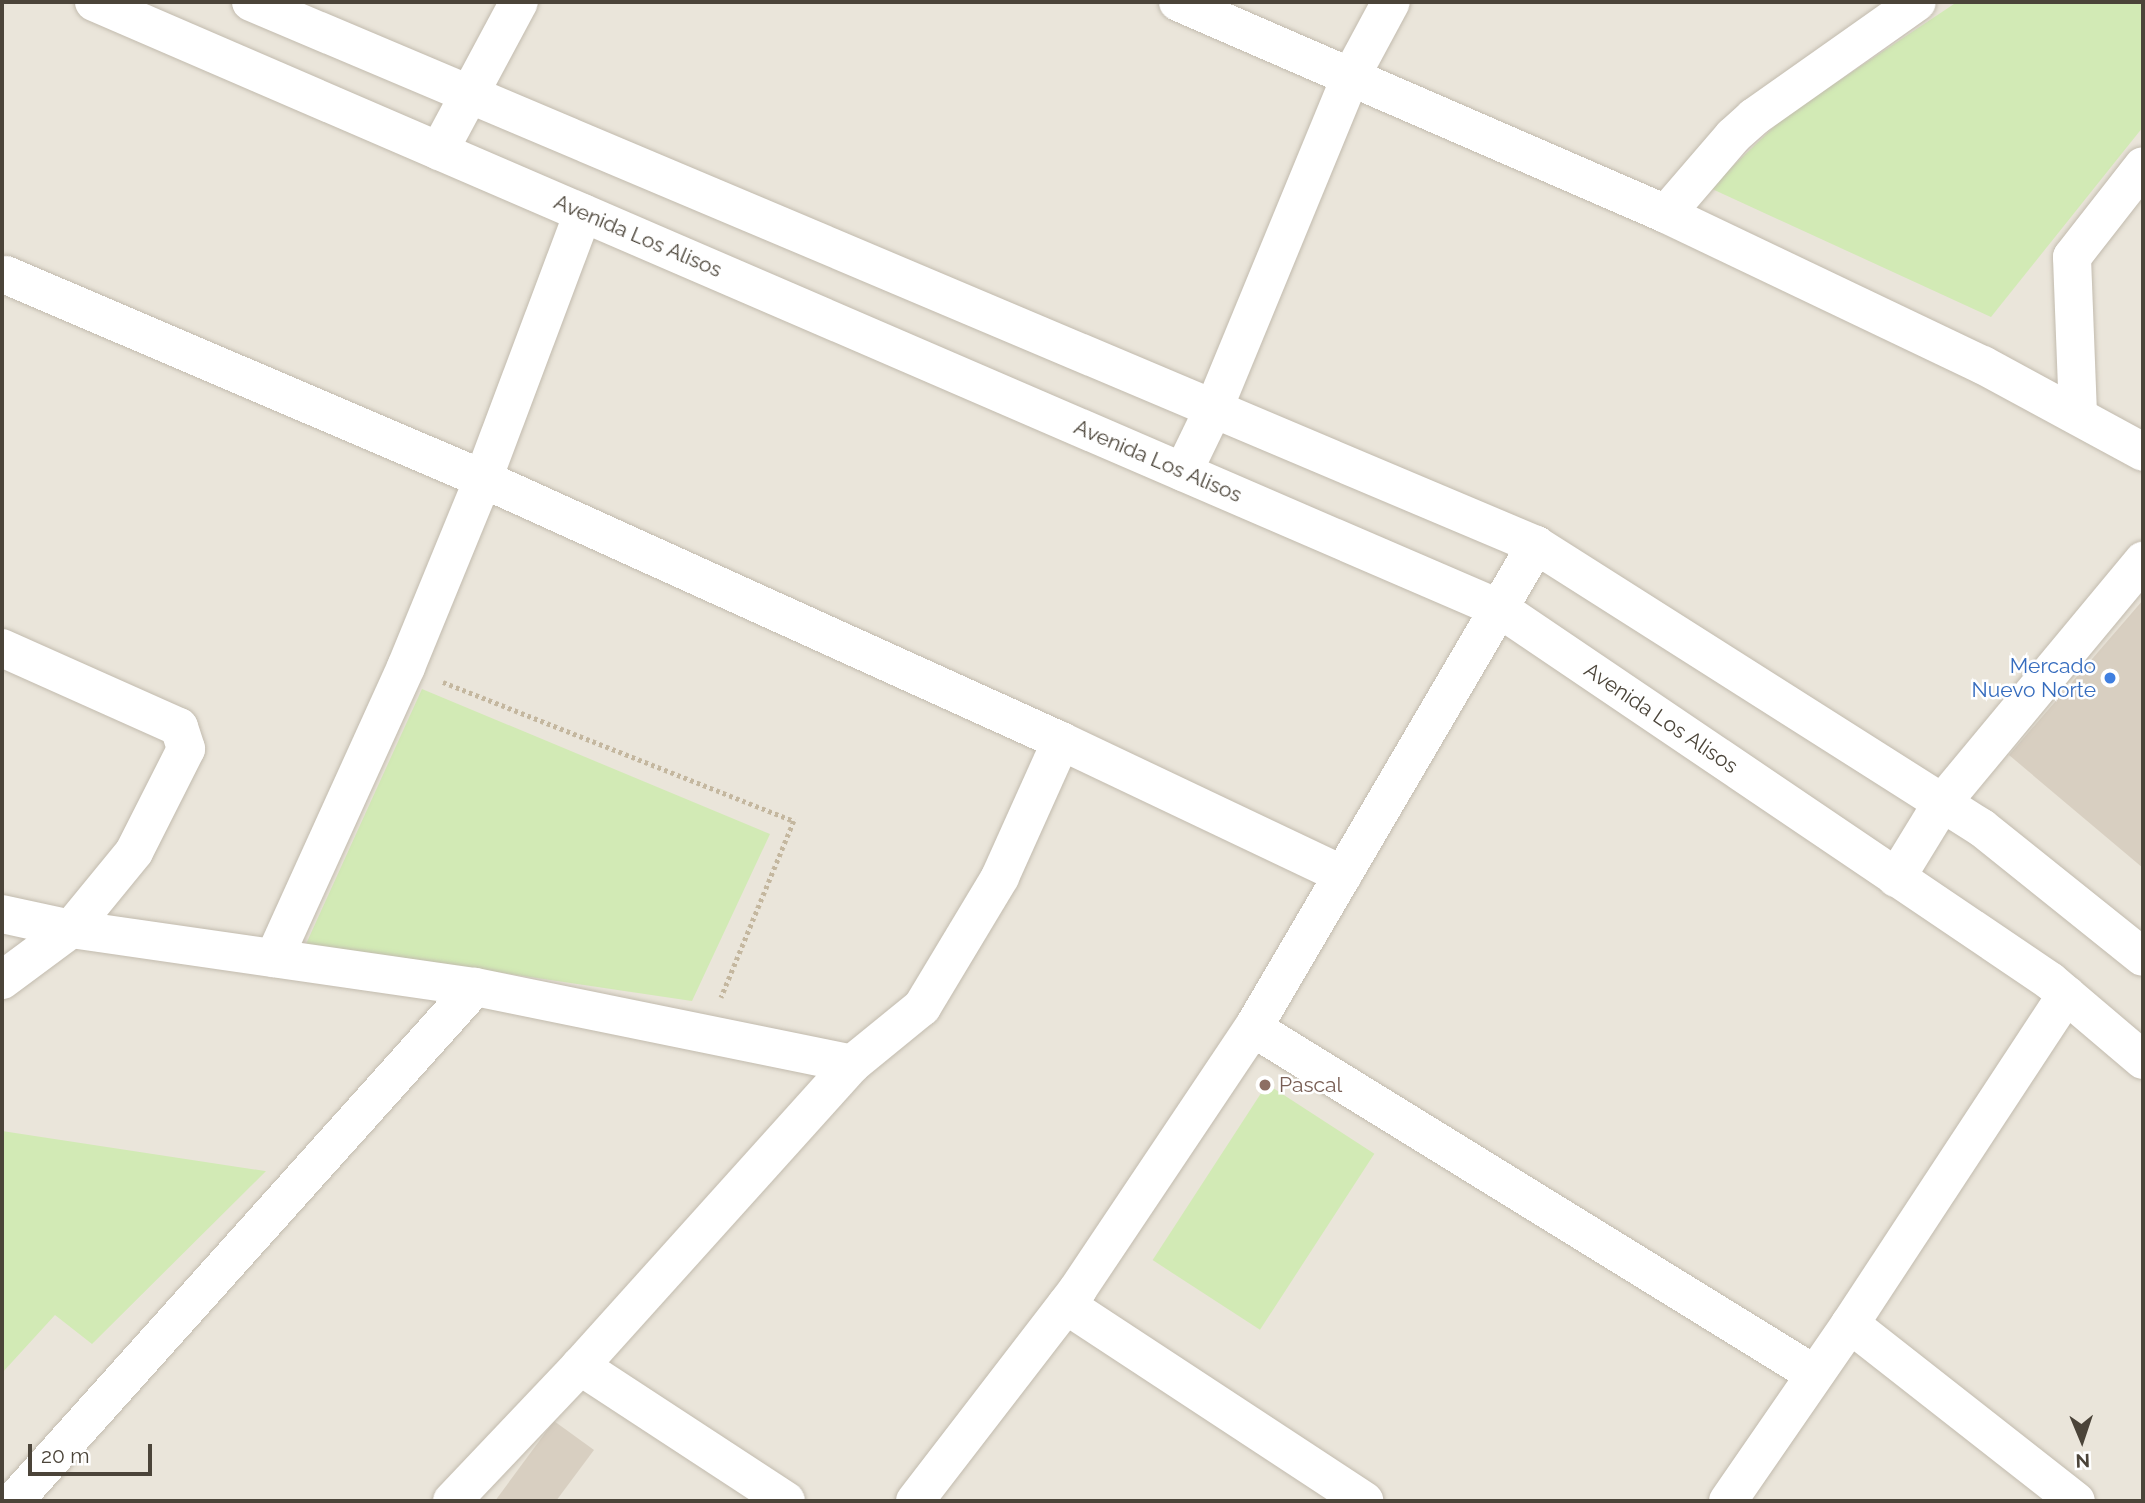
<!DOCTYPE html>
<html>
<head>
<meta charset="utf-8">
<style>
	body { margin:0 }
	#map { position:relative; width:2145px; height:1503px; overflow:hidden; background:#f6f3ec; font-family:Raleway,sans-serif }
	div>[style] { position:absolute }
	.residential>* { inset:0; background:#eae5da; transform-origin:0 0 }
	.green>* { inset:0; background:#d2eab5; transform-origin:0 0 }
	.building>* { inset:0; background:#d8cfc1 }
	.path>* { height:4.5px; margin-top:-2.25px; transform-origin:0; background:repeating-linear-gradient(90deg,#c4b79f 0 3.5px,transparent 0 7px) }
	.roads { filter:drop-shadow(0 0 2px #c2bbae) drop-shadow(0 0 2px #c2bbae) }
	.minor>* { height:38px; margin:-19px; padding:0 19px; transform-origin:19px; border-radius:19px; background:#fff }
	.tertiary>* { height:38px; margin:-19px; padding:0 19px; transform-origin:19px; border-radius:19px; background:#fff }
	.dots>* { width:19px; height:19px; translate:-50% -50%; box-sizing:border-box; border:4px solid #fff; border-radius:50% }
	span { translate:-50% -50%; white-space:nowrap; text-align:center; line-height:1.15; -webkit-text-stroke:5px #fff; paint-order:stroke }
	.street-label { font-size:21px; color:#4b4439 }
	.shop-label { font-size:21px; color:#366cbe }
	.right { translate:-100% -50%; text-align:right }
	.education-label { font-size:21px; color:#785e54 }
	.left { translate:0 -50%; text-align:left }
	.frame { position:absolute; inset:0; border:4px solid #4b4439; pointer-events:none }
	.north { position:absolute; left:2047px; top:1405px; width:70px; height:70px; -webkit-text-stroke:5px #fff; paint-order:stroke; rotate:178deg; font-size:19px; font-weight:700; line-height:28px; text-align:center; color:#4b4439 }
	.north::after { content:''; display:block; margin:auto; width:24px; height:32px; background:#4b4439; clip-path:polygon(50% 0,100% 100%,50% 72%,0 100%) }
	.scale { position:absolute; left:28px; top:1444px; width:124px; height:32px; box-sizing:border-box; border:4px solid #4b4439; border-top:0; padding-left:9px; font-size:21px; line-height:24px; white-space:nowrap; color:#4b4439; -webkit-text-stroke:5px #fff; paint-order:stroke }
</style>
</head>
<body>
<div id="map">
	<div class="residential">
		<div style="left:2px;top:2px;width:2141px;height:1499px"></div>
	</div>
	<div class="green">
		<div style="clip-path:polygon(1957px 2px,2143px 2px,2143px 127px,1991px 317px,1710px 188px,1783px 118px)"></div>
		<div style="clip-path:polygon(422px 689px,770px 834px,692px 1001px,306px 944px)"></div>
		<div style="left:1267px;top:1084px;width:128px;height:210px;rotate:33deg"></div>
		<div style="clip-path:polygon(2px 1131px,265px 1171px,266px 1171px,92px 1344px,55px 1315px,2px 1373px)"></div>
	</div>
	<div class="building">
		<div style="clip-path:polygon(2143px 600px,2143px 868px,2009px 755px)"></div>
		<div style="clip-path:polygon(554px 1421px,594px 1450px,556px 1501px,495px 1501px)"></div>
	</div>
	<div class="path">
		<div style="left:443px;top:682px;width:378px;rotate:21.6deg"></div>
		<div style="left:794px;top:821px;width:191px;rotate:112.4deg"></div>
	</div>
	<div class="roads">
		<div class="minor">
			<div style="left:1178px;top:2px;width:532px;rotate:23.48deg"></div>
			<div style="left:1666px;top:214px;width:351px;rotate:25.5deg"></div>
			<div style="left:1983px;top:365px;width:182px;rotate:28.5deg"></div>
			<div style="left:439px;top:151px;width:169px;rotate:-61.8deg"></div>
			<div style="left:1666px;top:214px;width:103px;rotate:-49.3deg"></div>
			<div style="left:1733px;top:136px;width:28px;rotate:-42deg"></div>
			<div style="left:1754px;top:117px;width:199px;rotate:-35.2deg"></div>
			<div style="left:6px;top:275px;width:519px;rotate:23.16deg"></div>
			<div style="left:483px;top:479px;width:635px;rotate:24.38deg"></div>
			<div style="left:1061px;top:741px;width:312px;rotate:25.4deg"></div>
			<div style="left:2078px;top:414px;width:157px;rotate:-92.2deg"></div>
			<div style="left:2072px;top:257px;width:115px;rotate:-52deg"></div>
			<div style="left:1183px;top:472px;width:71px;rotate:-64.2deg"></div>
			<div style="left:1214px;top:408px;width:357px;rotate:-67.6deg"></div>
			<div style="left:1350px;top:78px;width:86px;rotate:-61.7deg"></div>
			<div style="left:2px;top:648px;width:194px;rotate:24.1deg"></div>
			<div style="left:179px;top:727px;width:23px;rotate:72deg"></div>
			<div style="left:186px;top:749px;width:115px;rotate:116.8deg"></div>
			<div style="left:134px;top:852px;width:99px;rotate:129.3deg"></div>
			<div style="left:71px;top:929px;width:86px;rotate:143.5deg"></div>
			<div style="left:1896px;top:878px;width:88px;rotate:-58.5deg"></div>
			<div style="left:1942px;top:803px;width:315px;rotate:-50.3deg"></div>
			<div style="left:2px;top:914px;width:71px;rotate:12.3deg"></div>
			<div style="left:71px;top:929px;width:408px;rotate:8.2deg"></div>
			<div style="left:475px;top:987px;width:385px;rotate:11.5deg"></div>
			<div style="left:274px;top:958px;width:320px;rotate:-65.6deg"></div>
			<div style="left:406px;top:667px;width:203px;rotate:-67.7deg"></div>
			<div style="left:483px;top:479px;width:284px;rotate:-69.4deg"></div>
			<div style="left:1253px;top:1028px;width:659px;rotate:31.66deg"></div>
			<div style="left:1066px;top:1305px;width:357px;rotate:33.3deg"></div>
			<div style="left:1850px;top:1324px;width:287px;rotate:38.1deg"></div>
			<div style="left:580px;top:1366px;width:246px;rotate:33.2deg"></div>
			<div style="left:14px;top:1501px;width:690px;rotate:-48.11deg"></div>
			<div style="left:452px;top:1501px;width:186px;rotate:-46.5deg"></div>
			<div style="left:580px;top:1366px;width:406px;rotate:-48deg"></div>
			<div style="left:852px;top:1064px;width:90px;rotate:-39.2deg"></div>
			<div style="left:922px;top:1007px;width:152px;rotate:-59deg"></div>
			<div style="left:1000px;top:877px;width:149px;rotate:-65.8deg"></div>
			<div style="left:915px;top:1501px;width:267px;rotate:-52.4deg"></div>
			<div style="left:1078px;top:1289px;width:314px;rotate:-56.2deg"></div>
			<div style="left:1253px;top:1028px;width:560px;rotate:-59.63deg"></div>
			<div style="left:1728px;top:1501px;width:215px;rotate:-55.4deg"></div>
			<div style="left:1850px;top:1324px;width:394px;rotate:-56.7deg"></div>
		</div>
		<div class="tertiary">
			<div style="left:94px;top:2px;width:1531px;rotate:23.35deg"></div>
			<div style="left:1500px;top:609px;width:664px;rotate:34.07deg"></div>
			<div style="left:2050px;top:981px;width:122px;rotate:40.3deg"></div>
			<div style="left:251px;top:2px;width:1395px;rotate:22.91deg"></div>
			<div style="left:1536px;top:545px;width:528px;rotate:32.4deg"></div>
			<div style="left:1982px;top:828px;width:206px;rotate:38.7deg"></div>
		</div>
	</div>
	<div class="dots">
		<div style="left:2110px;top:678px;background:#3f7fe0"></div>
		<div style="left:1265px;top:1085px;background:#8d6e63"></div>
	</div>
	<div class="street-label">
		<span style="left:638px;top:236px;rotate:23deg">Avenida Los Alisos</span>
		<span style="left:1158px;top:461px;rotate:23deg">Avenida Los Alisos</span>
		<span style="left:1661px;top:718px;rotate:34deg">Avenida Los Alisos</span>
	</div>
	<div class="shop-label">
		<span class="right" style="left:2096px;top:678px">Mercado<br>Nuevo Norte</span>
	</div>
	<div class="education-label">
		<span class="left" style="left:1279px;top:1085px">Pascal</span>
	</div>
	<div class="frame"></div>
	<div class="north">N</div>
	<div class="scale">20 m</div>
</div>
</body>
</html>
